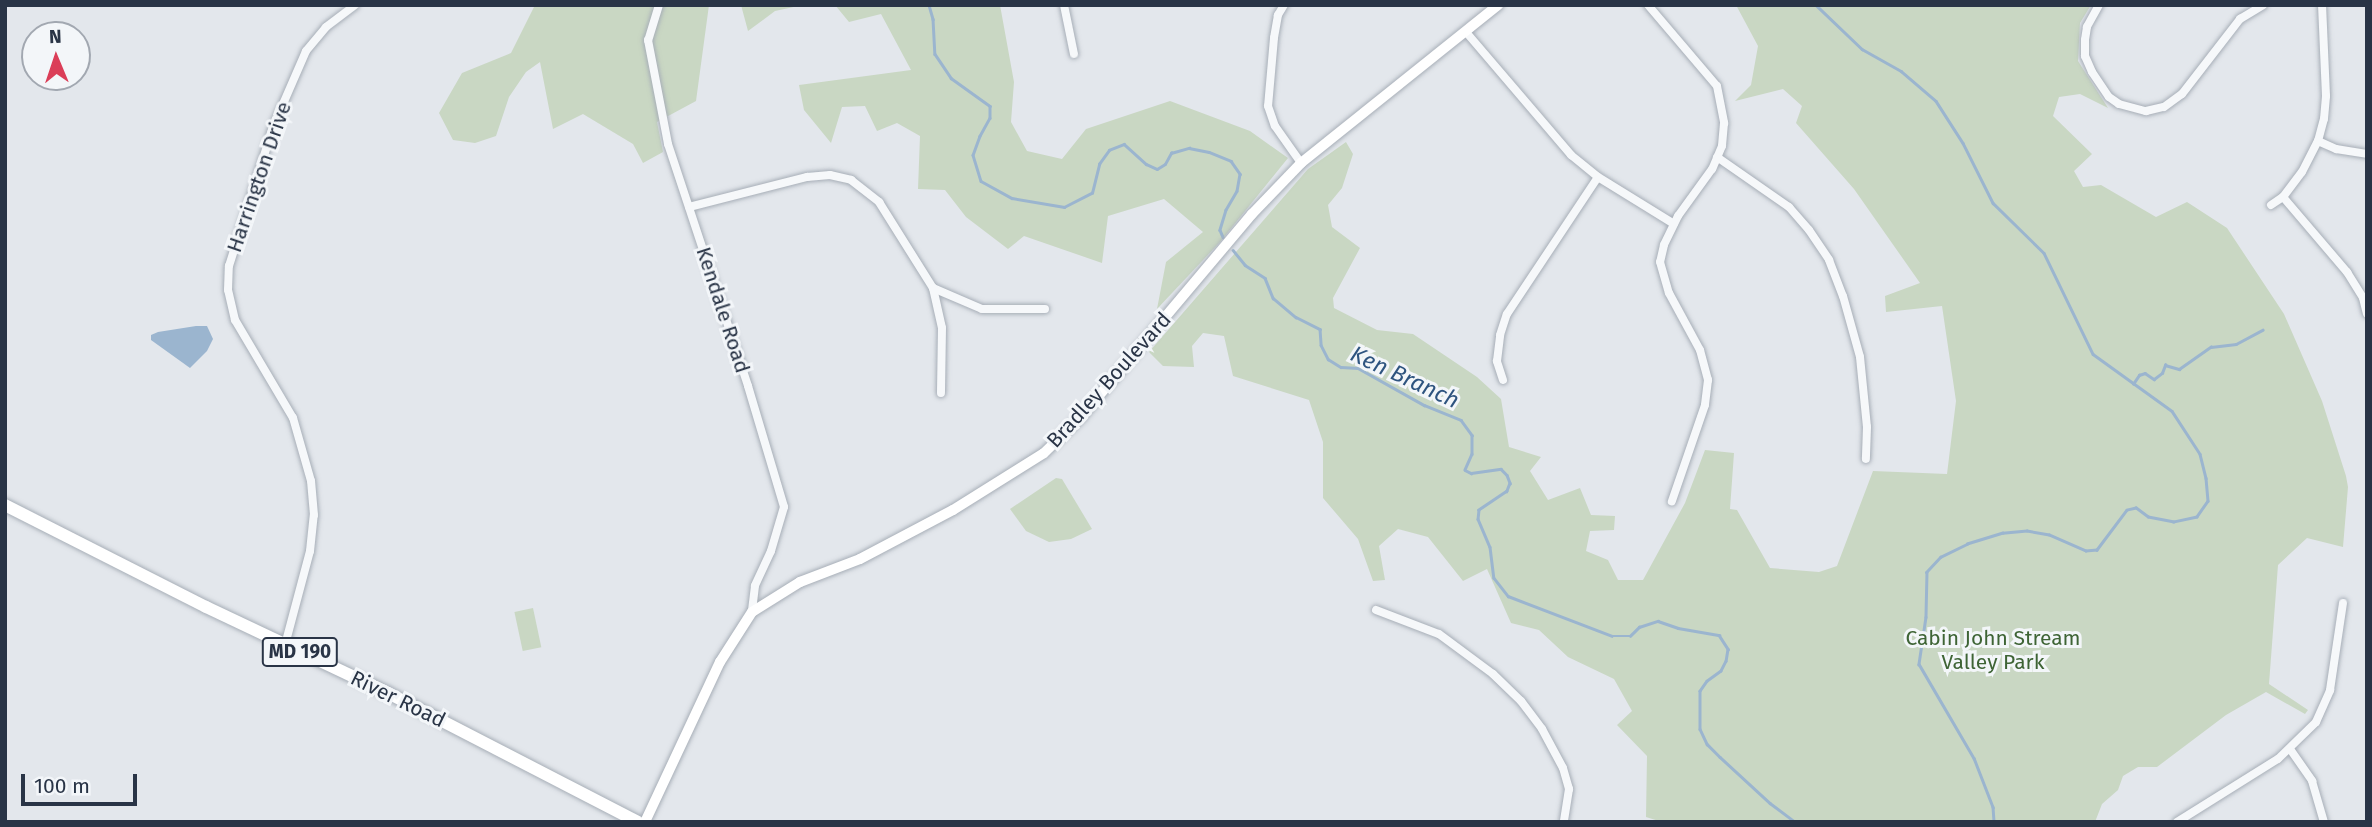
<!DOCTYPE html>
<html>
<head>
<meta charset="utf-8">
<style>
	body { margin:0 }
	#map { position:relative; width:2372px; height:827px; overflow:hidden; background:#e3e7ec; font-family:"Fira Sans",sans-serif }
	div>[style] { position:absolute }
	.green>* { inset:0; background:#c9d7c3; transform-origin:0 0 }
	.water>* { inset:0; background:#9bb5cf }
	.stream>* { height:2.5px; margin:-1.25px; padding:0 1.25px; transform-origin:1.25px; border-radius:1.25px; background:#9bb5cf }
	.roads { filter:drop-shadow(0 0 2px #a7aeb7) drop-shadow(0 0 2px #a7aeb7) }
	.street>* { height:8px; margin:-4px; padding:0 4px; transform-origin:4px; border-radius:4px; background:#f6f8fa }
	.secondary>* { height:10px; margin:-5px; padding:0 5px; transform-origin:5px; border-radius:5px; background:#fff }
	.primary>* { height:12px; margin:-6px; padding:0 6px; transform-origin:6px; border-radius:6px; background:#fff }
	span { translate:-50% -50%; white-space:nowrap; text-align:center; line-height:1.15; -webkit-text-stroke:6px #f3f6f9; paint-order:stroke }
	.shield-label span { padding:2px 5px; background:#f3f6f9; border:2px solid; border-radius:5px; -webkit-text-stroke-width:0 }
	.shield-label { font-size:19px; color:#293446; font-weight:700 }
	.street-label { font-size:21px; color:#293446 }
	.park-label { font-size:21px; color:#3e6435 }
	.water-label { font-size:23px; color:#2e547f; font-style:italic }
	.frame { position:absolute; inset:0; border:7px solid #293446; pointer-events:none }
	.north { position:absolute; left:21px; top:21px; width:70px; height:70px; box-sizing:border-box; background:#f3f6f9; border:2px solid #a2a8b1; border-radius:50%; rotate:358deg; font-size:19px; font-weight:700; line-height:28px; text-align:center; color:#293446 }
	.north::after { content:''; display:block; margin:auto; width:24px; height:32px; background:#db3e58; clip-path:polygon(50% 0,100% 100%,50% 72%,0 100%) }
	.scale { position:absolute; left:21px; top:774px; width:116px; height:32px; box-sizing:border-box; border:4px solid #293446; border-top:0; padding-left:9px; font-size:21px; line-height:24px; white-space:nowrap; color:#293446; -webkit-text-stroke:5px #f3f6f9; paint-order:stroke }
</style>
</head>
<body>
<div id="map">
	<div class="green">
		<div style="clip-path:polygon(535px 5px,709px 5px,696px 101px,657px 122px,663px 152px,643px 163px,633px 144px,583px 114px,553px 129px,540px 62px,526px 72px,509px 97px,496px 136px,475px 143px,453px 140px,439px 113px,462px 73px,511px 53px)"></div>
		<div style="clip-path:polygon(741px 5px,803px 5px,775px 11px,748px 31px)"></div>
		<div style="clip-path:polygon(835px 5px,1000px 5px,1014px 82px,1011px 122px,1027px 151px,1062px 159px,1086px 129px,1170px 101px,1250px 131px,1288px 158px,1220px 242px,1157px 309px,1166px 262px,1203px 232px,1164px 199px,1108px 216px,1102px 263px,1024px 236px,1008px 249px,966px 217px,945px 190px,918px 189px,920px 136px,897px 123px,877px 131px,865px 106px,842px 107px,831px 143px,804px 110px,799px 85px,911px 70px,881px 14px,849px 22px)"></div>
		<div style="clip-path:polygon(1736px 5px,2091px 5px,2080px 23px,2078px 61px,2108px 108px,2080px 94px,2059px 97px,2053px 116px,2092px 154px,2074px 171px,2083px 187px,2101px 185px,2156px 217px,2187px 202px,2227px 228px,2284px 314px,2322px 401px,2346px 476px,2348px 487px,2343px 547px,2307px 538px,2278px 565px,2269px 684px,2308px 710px,2305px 714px,2266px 692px,2226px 715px,2157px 767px,2138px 767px,2123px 776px,2118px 790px,2102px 804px,2095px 822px,1662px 822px,1646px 817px,1647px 756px,1617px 725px,1632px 711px,1614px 679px,1568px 657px,1539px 630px,1511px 623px,1487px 569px,1463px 581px,1428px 537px,1398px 529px,1379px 546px,1385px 580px,1373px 581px,1358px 539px,1323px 498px,1323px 442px,1309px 400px,1233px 376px,1224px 336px,1203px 333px,1192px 346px,1194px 367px,1163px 366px,1149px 352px,1308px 169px,1346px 142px,1353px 154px,1342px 188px,1328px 205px,1332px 227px,1360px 248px,1333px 298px,1334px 308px,1377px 330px,1413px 334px,1477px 377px,1501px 399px,1509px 447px,1541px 457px,1530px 471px,1548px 500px,1580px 488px,1591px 515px,1615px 516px,1614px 530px,1590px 531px,1586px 551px,1608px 560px,1618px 580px,1643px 580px,1685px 503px,1705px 450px,1734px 453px,1730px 509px,1737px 510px,1770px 568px,1819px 572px,1837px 566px,1873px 471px,1947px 474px,1956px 401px,1942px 306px,1886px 312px,1885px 296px,1920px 283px,1854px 189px,1796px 123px,1802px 106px,1783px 89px,1735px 101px,1751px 85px,1758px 46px)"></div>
		<div style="clip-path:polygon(1056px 478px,1062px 479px,1092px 529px,1071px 539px,1049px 542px,1026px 531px,1010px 509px)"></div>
		<div style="left:533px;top:608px;width:40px;height:19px;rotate:78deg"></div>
	</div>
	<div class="water">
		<div style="clip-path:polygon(196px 326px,207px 326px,213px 339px,207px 351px,190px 368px,151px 340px,151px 335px,158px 332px)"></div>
	</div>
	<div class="stream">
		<div style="left:929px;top:5px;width:15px;rotate:74deg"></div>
		<div style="left:933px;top:19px;width:35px;rotate:87deg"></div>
		<div style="left:935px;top:54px;width:29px;rotate:56deg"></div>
		<div style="left:951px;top:78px;width:48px;rotate:35.7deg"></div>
		<div style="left:990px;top:106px;width:12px;rotate:90deg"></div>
		<div style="left:990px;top:118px;width:21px;rotate:119deg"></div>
		<div style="left:980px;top:136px;width:20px;rotate:110deg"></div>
		<div style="left:973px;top:155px;width:27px;rotate:73deg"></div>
		<div style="left:981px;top:181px;width:35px;rotate:29deg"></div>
		<div style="left:1012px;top:198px;width:53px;rotate:9.8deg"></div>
		<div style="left:1064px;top:207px;width:31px;rotate:-27deg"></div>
		<div style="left:1092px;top:193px;width:30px;rotate:-76deg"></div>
		<div style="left:1099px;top:164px;width:17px;rotate:-54deg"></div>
		<div style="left:1109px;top:150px;width:16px;rotate:-22deg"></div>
		<div style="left:1124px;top:144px;width:30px;rotate:42deg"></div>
		<div style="left:1146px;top:164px;width:12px;rotate:24deg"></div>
		<div style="left:1157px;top:169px;width:9px;rotate:-32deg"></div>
		<div style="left:1165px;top:164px;width:13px;rotate:-61deg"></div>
		<div style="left:1171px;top:153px;width:19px;rotate:-16deg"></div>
		<div style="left:1189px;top:148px;width:20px;rotate:11deg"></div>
		<div style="left:1209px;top:152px;width:24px;rotate:22deg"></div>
		<div style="left:1231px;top:161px;width:16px;rotate:55deg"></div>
		<div style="left:1240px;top:174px;width:17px;rotate:100deg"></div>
		<div style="left:1237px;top:191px;width:22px;rotate:120deg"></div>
		<div style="left:1226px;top:210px;width:21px;rotate:107deg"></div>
		<div style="left:1220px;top:230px;width:8px;rotate:67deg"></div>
		<div style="left:1816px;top:5px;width:64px;rotate:43.7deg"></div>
		<div style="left:1862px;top:49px;width:45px;rotate:29.4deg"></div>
		<div style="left:1901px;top:71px;width:46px;rotate:40.6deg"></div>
		<div style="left:1936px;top:101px;width:50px;rotate:57.3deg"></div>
		<div style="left:1963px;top:143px;width:67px;rotate:63.4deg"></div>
		<div style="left:1993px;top:203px;width:71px;rotate:44.4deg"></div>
		<div style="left:2044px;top:253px;width:112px;rotate:64.1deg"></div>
		<div style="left:2093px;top:354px;width:97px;rotate:35.8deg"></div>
		<div style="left:2172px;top:411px;width:51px;rotate:56.9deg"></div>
		<div style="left:2200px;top:454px;width:25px;rotate:76deg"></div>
		<div style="left:2206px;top:478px;width:23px;rotate:85deg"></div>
		<div style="left:2208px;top:501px;width:19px;rotate:125deg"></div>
		<div style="left:2197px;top:517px;width:24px;rotate:168deg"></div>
		<div style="left:2174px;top:522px;width:26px;rotate:-169deg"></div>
		<div style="left:2148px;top:517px;width:15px;rotate:-143deg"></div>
		<div style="left:2136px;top:508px;width:9px;rotate:167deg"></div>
		<div style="left:2127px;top:510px;width:50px;rotate:126.9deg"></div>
		<div style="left:2097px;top:550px;width:11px;rotate:175deg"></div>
		<div style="left:2086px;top:551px;width:40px;rotate:-156.6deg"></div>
		<div style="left:2049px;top:535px;width:22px;rotate:-170deg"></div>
		<div style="left:2027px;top:531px;width:24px;rotate:175deg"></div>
		<div style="left:2003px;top:533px;width:37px;rotate:163deg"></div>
		<div style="left:1968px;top:544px;width:30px;rotate:154deg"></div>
		<div style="left:1941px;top:557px;width:21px;rotate:133deg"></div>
		<div style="left:1927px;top:572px;width:45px;rotate:91.3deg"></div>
		<div style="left:1926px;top:617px;width:48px;rotate:98.5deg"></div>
		<div style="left:1919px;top:664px;width:109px;rotate:59.7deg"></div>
		<div style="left:1974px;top:758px;width:53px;rotate:68.8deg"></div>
		<div style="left:1993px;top:807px;width:15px;rotate:86deg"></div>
		<div style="left:1233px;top:250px;width:19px;rotate:51deg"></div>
		<div style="left:1245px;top:265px;width:24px;rotate:33deg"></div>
		<div style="left:1265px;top:278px;width:22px;rotate:68deg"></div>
		<div style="left:1273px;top:298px;width:30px;rotate:40deg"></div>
		<div style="left:1296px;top:317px;width:27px;rotate:27deg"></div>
		<div style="left:1320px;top:329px;width:16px;rotate:86deg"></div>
		<div style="left:1321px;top:345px;width:16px;rotate:63deg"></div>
		<div style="left:1328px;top:359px;width:15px;rotate:32deg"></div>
		<div style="left:1341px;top:367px;width:17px;rotate:3deg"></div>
		<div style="left:1358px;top:368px;width:76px;rotate:29.3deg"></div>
		<div style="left:1424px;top:405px;width:40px;rotate:22deg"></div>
		<div style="left:1461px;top:420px;width:19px;rotate:54deg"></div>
		<div style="left:1472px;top:435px;width:19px;rotate:90deg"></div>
		<div style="left:1472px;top:454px;width:17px;rotate:114deg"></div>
		<div style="left:1465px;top:470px;width:7px;rotate:27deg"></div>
		<div style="left:1471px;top:473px;width:30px;rotate:-8deg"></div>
		<div style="left:1501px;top:469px;width:8px;rotate:45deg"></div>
		<div style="left:1507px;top:475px;width:9px;rotate:69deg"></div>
		<div style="left:1510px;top:483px;width:9px;rotate:111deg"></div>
		<div style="left:1507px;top:491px;width:34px;rotate:146deg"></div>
		<div style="left:1479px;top:510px;width:9px;rotate:96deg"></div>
		<div style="left:1478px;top:519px;width:30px;rotate:67deg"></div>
		<div style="left:1490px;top:547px;width:31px;rotate:83deg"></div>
		<div style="left:1494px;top:578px;width:23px;rotate:52deg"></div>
		<div style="left:1508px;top:596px;width:111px;rotate:21deg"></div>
		<div style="left:1612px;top:636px;width:18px"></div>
		<div style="left:1630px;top:636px;width:13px;rotate:-45deg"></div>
		<div style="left:1639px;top:627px;width:20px;rotate:-18deg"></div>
		<div style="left:1658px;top:621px;width:21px;rotate:19deg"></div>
		<div style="left:1678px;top:628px;width:42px;rotate:9.7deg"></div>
		<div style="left:1719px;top:635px;width:17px;rotate:57deg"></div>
		<div style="left:1728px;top:649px;width:12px;rotate:99deg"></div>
		<div style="left:1726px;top:661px;width:11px;rotate:117deg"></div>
		<div style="left:1721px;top:671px;width:17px;rotate:144deg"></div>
		<div style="left:1707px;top:681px;width:12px;rotate:125deg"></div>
		<div style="left:1700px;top:691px;width:38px;rotate:90deg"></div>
		<div style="left:1700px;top:729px;width:17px;rotate:65deg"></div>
		<div style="left:1707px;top:744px;width:18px;rotate:45deg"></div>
		<div style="left:1720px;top:757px;width:68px;rotate:42.6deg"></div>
		<div style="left:1770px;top:803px;width:31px;rotate:37deg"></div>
		<div style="left:2133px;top:384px;width:11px;rotate:-56deg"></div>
		<div style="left:2139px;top:375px;width:6px;rotate:-18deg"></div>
		<div style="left:2145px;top:373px;width:11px;rotate:34deg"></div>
		<div style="left:2154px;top:379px;width:10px;rotate:-37deg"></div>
		<div style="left:2162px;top:373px;width:9px;rotate:-69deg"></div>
		<div style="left:2165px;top:365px;width:15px;rotate:16deg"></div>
		<div style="left:2179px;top:369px;width:39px;rotate:-35deg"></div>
		<div style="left:2211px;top:347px;width:25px;rotate:-7deg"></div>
		<div style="left:2236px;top:344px;width:30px;rotate:-28deg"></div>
	</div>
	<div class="roads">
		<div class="street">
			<div style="left:659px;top:5px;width:37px;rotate:107deg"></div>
			<div style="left:648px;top:40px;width:106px;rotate:79.1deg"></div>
			<div style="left:668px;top:144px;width:255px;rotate:71.7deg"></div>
			<div style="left:748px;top:386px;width:126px;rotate:73.4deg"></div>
			<div style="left:784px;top:507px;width:46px;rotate:106.5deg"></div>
			<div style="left:771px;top:551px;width:38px;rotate:115deg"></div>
			<div style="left:755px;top:586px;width:26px;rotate:97deg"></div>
			<div style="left:1064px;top:5px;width:50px;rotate:78.5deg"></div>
			<div style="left:1284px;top:5px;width:12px;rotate:121deg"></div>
			<div style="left:1278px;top:15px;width:23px;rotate:100deg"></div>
			<div style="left:1274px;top:38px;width:68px;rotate:95deg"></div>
			<div style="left:1268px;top:106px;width:21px;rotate:71deg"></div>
			<div style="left:1275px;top:126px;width:45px;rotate:54.9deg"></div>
			<div style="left:1648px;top:5px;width:106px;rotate:49.6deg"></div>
			<div style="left:1717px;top:86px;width:38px;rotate:79deg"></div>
			<div style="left:1724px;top:123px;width:23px;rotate:95deg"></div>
			<div style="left:1722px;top:146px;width:25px;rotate:113deg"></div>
			<div style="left:1712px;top:169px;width:58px;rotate:125.9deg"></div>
			<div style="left:1678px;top:216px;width:32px;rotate:116deg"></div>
			<div style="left:1664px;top:245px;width:17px;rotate:103deg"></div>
			<div style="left:1660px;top:262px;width:32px;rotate:74deg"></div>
			<div style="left:1669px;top:293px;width:65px;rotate:61.5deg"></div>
			<div style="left:1700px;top:350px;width:31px;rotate:75deg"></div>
			<div style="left:1708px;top:380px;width:25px;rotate:97deg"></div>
			<div style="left:1705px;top:405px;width:102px;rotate:109deg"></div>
			<div style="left:2099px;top:5px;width:25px;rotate:119deg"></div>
			<div style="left:2087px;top:27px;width:13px;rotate:99deg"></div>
			<div style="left:2085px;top:40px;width:16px;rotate:90deg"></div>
			<div style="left:2085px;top:56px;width:17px;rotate:66deg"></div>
			<div style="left:2092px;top:72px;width:30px;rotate:56deg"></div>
			<div style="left:2109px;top:97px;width:12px;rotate:35deg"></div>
			<div style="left:2119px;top:104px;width:28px;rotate:15deg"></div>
			<div style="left:2146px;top:111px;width:18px;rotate:-13deg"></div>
			<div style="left:2164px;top:107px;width:22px;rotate:-36deg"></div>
			<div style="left:2182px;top:94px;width:95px;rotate:-52.3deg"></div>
			<div style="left:2240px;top:19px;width:27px;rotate:-31deg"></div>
			<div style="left:1466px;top:32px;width:162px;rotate:49.5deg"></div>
			<div style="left:1571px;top:155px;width:35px;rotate:39deg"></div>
			<div style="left:1598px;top:177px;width:89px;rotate:31.7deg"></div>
			<div style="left:2318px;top:141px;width:20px;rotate:24deg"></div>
			<div style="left:2336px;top:149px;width:31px;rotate:9deg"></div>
			<div style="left:1717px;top:157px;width:88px;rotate:34.8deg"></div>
			<div style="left:1789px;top:207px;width:30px;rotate:49deg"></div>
			<div style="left:1809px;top:230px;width:36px;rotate:56deg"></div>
			<div style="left:1829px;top:260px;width:39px;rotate:69deg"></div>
			<div style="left:1843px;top:296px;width:63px;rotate:74.4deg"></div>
			<div style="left:1860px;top:357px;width:70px;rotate:84.3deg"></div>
			<div style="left:1867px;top:427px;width:32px;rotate:92deg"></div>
			<div style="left:2283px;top:197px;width:99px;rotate:49.5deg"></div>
			<div style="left:2347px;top:272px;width:31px;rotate:58deg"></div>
			<div style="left:2363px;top:298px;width:16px;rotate:76deg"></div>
			<div style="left:2271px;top:205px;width:14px;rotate:-34deg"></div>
			<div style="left:2283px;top:197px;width:31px;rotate:-53deg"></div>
			<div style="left:2302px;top:172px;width:35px;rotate:-63deg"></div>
			<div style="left:2318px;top:141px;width:23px;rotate:-75deg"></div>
			<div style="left:2324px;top:119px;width:23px;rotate:-85deg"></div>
			<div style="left:2326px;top:96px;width:91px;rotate:-92.5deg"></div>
			<div style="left:689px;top:207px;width:122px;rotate:-14.3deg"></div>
			<div style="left:807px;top:177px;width:23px;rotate:-5deg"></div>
			<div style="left:830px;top:175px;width:22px;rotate:13deg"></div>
			<div style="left:851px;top:180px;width:36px;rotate:38deg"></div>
			<div style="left:879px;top:202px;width:102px;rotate:57.9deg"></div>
			<div style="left:933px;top:288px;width:53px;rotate:23.2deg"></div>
			<div style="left:982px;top:309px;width:63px"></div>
			<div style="left:933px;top:288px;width:41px;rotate:77.3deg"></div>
			<div style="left:942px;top:328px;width:65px;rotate:90.9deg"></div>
			<div style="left:1503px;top:380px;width:20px;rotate:-108deg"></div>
			<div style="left:1497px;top:361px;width:26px;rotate:-83deg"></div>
			<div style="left:1500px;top:335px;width:22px;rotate:-72deg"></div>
			<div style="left:1507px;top:314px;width:164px;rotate:-56.4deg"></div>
			<div style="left:1376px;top:610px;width:67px;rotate:20.9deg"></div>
			<div style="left:1439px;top:634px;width:67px;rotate:36.5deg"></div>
			<div style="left:1493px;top:674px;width:39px;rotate:44deg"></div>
			<div style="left:1521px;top:701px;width:35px;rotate:53deg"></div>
			<div style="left:1542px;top:729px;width:44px;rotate:61.7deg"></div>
			<div style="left:1563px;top:768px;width:22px;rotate:74deg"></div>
			<div style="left:1569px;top:789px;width:33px;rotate:99deg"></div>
			<div style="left:285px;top:645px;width:97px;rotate:-75.1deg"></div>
			<div style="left:310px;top:551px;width:36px;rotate:-84deg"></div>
			<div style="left:314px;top:515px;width:34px;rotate:-95deg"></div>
			<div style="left:311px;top:481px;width:66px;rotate:-105.9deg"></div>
			<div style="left:293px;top:418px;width:114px;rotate:-120.6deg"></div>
			<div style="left:235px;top:320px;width:31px;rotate:-103deg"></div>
			<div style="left:228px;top:290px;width:24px;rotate:-88deg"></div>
			<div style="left:229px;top:266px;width:146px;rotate:-72.4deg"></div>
			<div style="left:273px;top:127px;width:83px;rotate:-66.5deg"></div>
			<div style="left:306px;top:51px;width:31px;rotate:-50deg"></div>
			<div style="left:326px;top:27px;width:36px;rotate:-37deg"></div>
			<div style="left:2290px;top:749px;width:39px;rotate:55deg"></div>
			<div style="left:2312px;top:781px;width:43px;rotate:73.7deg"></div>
			<div style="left:2177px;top:822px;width:119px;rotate:-32deg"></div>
			<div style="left:2278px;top:759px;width:53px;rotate:-44.2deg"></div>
			<div style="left:2316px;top:722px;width:35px;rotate:-66deg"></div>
			<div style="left:2330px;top:690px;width:88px;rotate:-81.5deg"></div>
		</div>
		<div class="secondary">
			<div style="left:645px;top:822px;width:177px;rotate:-64.9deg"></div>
			<div style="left:720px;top:662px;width:59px;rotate:-57.4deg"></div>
			<div style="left:752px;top:612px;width:57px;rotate:-32deg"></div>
			<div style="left:800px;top:582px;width:64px;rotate:-21deg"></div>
			<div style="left:860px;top:559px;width:105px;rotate:-27.8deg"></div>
			<div style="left:953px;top:510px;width:107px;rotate:-32.1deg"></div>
			<div style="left:1044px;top:453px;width:52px;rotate:-44.2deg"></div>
			<div style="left:1081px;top:417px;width:265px;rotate:-49.9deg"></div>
			<div style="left:1252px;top:214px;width:71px;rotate:-46.1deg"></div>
			<div style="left:1301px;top:163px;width:253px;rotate:-38.7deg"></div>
		</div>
		<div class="primary">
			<div style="left:5px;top:505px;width:225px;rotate:26.9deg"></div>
			<div style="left:206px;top:607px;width:201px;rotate:25.3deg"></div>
			<div style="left:388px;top:693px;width:281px;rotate:27.3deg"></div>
		</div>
	</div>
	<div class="shield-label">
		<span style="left:300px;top:652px">MD 190</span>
	</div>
	<div class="street-label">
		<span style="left:259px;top:177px;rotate:-71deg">Harrington Drive</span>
		<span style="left:723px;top:310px;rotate:72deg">Kendale Road</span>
		<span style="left:1109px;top:380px;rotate:-48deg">Bradley Boulevard</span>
		<span style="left:398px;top:699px;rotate:26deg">River Road</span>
	</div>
	<div class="park-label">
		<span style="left:1993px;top:650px">Cabin John Stream<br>Valley Park</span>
	</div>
	<div class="water-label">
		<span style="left:1405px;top:377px;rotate:25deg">Ken Branch</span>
	</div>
	<div class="frame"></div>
	<div class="north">N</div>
	<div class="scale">100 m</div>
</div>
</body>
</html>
